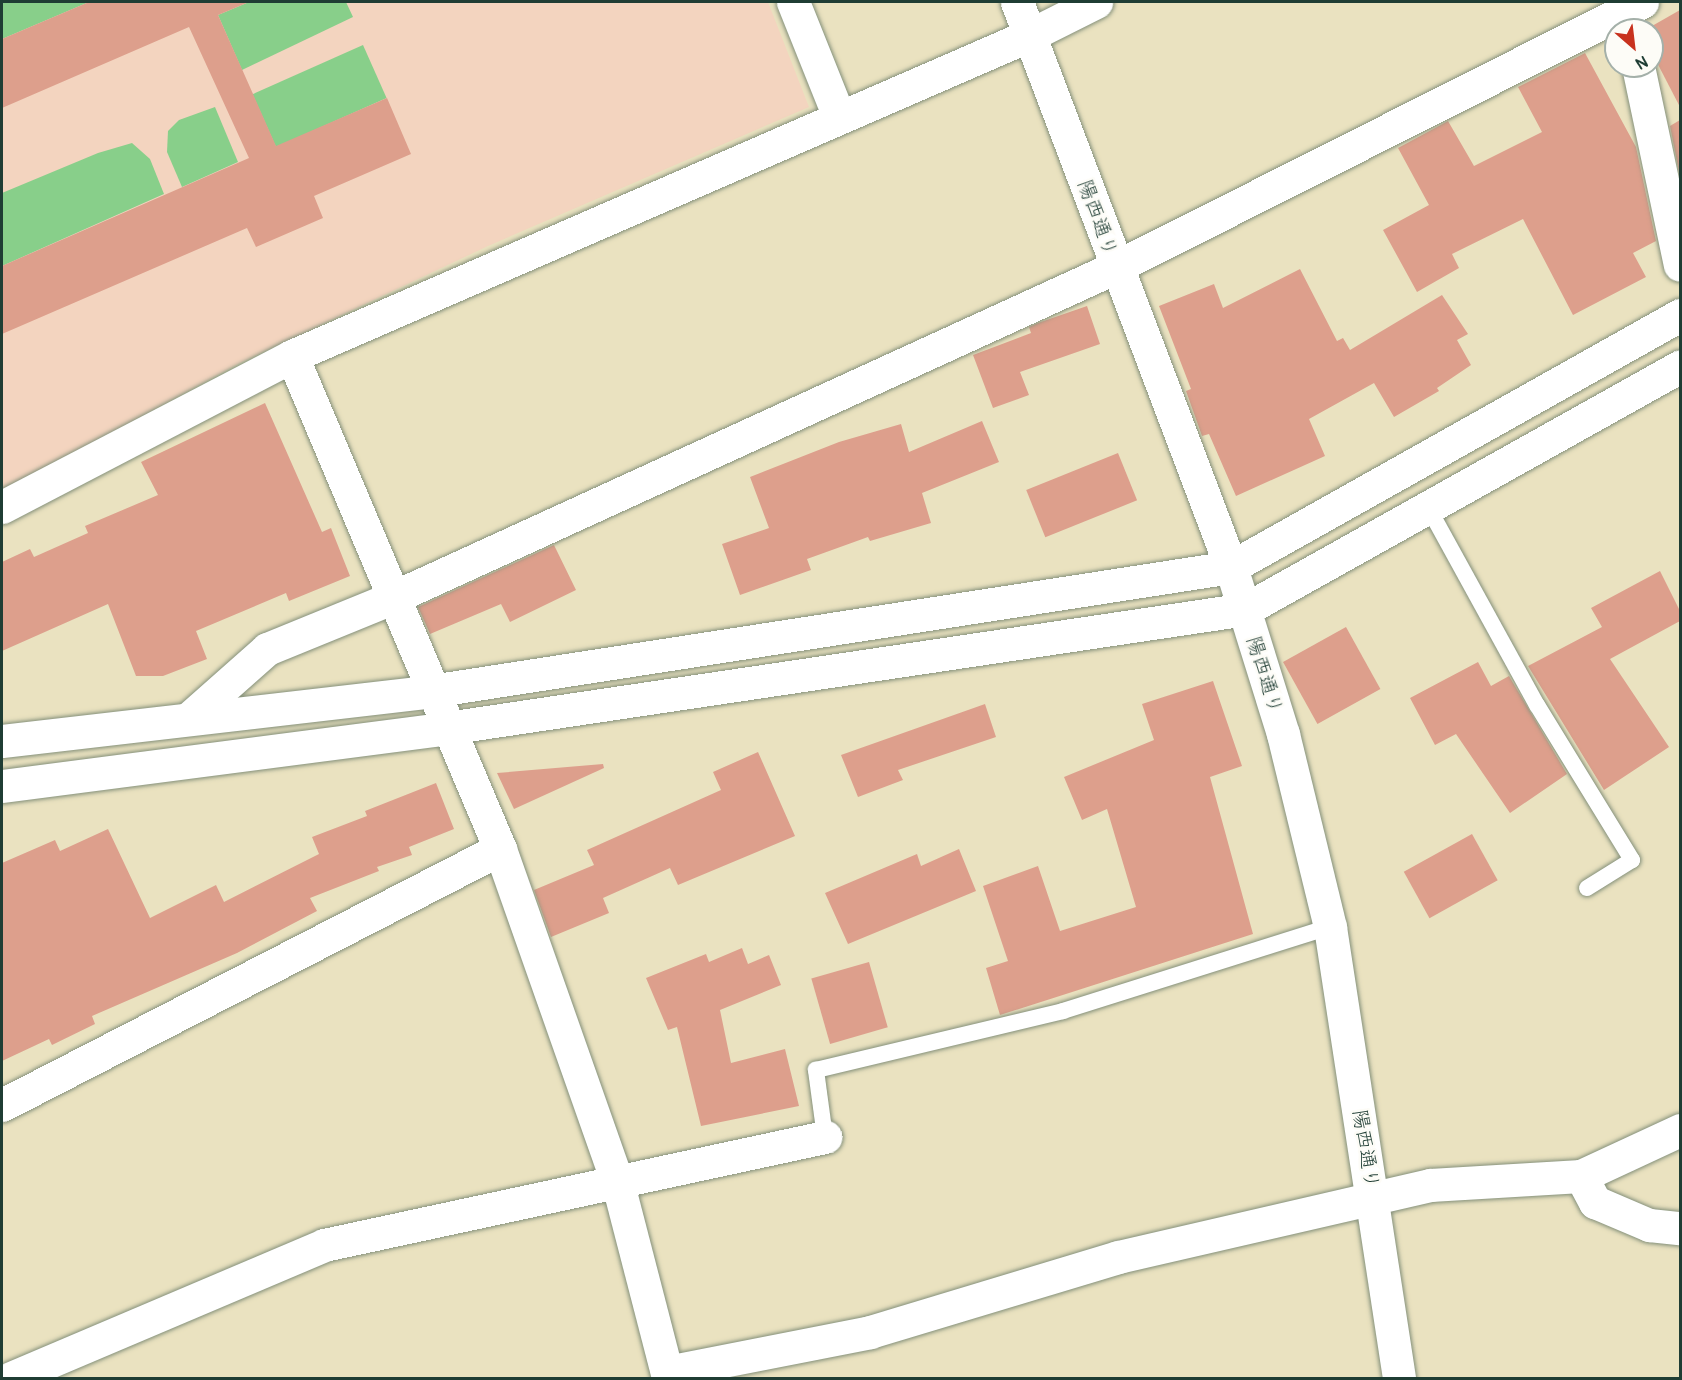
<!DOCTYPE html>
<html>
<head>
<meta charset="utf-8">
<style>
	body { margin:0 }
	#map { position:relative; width:1682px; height:1380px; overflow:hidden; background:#eae2c0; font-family:Pangolin,"Klee One",sans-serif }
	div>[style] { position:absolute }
	.built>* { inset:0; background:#f3d4bf }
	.green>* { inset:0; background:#88cf8a; transform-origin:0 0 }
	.building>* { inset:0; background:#dd9f8c; transform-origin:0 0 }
	.roads { filter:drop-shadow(0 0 2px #84907a) drop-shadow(0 0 2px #84907a) }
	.service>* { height:16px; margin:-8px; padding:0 8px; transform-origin:8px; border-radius:8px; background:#fff }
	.minor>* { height:33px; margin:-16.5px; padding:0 16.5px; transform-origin:16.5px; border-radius:16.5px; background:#fff }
	.tertiary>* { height:33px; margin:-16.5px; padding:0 16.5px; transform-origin:16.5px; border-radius:16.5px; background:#fff }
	span { translate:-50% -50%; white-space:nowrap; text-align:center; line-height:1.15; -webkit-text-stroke:5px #fdfcf7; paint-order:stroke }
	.street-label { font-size:20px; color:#1f3d34 }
	.frame { position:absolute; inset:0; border:3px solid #1f3d34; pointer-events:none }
	.north { position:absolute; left:1604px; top:18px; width:60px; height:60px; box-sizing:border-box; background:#fdfcf7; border:2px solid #a4b0a9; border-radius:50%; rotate:152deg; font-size:16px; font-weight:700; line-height:24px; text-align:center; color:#1f3d34 }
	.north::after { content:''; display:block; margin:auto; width:21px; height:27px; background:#c8321e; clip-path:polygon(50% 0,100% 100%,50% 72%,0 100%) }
</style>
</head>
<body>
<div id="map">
	<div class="built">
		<div style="clip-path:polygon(2px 2px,768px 2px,809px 107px,488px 246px,240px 363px,2px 492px)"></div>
	</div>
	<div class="green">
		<div style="clip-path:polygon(2px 2px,89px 2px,2px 39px)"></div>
		<div style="clip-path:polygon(249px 2px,346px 2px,353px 17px,242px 70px,218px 15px)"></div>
		<div style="left:363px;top:45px;width:58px;height:121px;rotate:66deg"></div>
		<div style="clip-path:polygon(215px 107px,238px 162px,182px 187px,167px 152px,168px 131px,179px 120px)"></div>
		<div style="clip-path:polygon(132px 143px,150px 159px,164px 194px,2px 266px,2px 193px,98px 153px)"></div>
	</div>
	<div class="building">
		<div style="clip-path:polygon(89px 2px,249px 2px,218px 15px,276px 146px,387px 98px,411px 154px,314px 196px,323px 218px,256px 247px,247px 228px,2px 334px,2px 266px,249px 158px,189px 27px,2px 108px,2px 39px)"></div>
		<div style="clip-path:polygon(1680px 10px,1680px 107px,1652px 53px,1652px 26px)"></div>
		<div style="clip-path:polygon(1585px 53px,1636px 147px,1656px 241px,1633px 253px,1646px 277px,1573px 315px,1523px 219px,1452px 254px,1459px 268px,1417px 292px,1383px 230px,1429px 205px,1398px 148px,1448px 121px,1474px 166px,1542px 132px,1518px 87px)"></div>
		<div style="clip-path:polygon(1680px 120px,1680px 177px,1670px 126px)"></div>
		<div style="clip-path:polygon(1300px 269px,1337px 341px,1343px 338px,1350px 350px,1442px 295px,1468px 334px,1457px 340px,1471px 365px,1437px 388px,1439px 391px,1394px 417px,1374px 383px,1309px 419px,1325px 456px,1236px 496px,1209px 434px,1202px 436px,1186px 391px,1191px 389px,1159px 306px,1214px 284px,1223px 308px)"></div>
		<div style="clip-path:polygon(1087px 306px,1100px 344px,1020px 372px,1029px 395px,993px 408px,973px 355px,1031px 333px,1029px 327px,1038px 323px)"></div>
		<div style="clip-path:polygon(265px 403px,322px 532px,331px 528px,350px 576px,289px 601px,286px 593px,196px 631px,207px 659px,163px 676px,136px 676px,108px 604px,2px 651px,2px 562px,30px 549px,34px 557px,88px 533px,85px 526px,158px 495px,141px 462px)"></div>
		<div style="clip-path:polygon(982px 421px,999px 462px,922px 493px,931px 523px,870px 541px,868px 537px,807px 559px,811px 570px,740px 595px,722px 544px,769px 528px,750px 477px,839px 442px,901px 424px,909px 452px)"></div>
		<div style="left:1118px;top:453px;width:51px;height:99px;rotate:68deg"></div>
		<div style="clip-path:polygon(554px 545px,576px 590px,510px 622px,501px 604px,430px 634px,418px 607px)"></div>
		<div style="clip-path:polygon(1660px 571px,1680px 611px,1680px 621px,1610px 659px,1669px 747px,1604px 790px,1528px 666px,1602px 627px,1591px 608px)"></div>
		<div style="left:1346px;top:627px;width:71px;height:72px;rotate:61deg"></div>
		<div style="clip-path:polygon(1478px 662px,1491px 686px,1509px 676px,1567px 774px,1510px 813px,1456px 734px,1435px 745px,1410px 698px)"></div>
		<div style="clip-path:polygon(1213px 681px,1242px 766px,1210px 777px,1253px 934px,1000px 1015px,986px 968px,1008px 961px,983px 886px,1038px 866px,1060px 931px,1136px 907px,1107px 809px,1082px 820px,1064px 777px,1154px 740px,1142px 704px)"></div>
		<div style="clip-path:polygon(985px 704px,996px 737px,898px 770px,903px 780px,858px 797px,841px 755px)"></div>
		<div style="clip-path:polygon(758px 752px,795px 836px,678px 885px,670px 868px,603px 898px,609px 913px,551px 937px,534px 890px,594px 865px,587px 850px,721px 790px,713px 772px)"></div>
		<div style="clip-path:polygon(603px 764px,604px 768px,514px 809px,497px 773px)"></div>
		<div style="clip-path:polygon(436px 783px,454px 829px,409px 847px,412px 855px,377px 867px,379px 871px,310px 898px,317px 911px,237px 953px,92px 1016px,95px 1024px,52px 1045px,49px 1039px,2px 1061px,2px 863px,55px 840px,60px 851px,108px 829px,150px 918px,216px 885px,224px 902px,319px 854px,312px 837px,367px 816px,365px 811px)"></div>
		<div style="left:1472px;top:834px;width:53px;height:78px;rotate:61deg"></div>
		<div style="clip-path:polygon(959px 849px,976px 891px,848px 944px,825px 893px,917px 854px,921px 866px)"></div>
		<div style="clip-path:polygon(742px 948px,748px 964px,769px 955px,781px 985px,720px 1010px,731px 1063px,785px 1049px,799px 1106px,701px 1126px,677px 1027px,668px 1030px,646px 978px,706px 954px,709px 962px)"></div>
		<div style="left:869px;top:962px;width:68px;height:60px;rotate:74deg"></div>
	</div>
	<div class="roads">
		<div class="service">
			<div style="left:1428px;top:507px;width:226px;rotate:61.2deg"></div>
			<div style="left:1537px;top:705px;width:182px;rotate:58.5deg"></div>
			<div style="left:1632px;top:860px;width:53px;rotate:148.1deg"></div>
			<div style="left:825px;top:1137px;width:68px;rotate:-97.7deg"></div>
			<div style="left:816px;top:1070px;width:254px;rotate:-13.4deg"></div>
			<div style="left:1063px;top:1011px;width:280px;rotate:-17.5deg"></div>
		</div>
		<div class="minor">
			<div style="left:793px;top:2px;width:124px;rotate:68.2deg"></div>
			<div style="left:1638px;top:66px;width:203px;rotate:78.1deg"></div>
			<div style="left:292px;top:356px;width:535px;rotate:67.12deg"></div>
			<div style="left:500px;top:849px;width:355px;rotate:70.6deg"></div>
			<div style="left:618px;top:1184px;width:200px;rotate:75.5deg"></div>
			<div style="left:2px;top:507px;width:327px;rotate:-27.5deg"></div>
			<div style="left:292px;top:356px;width:805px;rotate:-23.51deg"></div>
			<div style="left:1030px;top:35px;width:74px;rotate:-26.6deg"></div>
			<div style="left:188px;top:719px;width:106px;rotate:-41.5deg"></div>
			<div style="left:267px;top:649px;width:135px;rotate:-22.2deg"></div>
			<div style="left:392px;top:598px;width:796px;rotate:-24.57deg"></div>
			<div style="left:1116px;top:267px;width:589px;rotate:-26.74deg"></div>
			<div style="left:2px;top:1105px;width:560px;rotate:-27.21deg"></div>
			<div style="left:1581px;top:1176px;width:30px;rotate:62deg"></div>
			<div style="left:1595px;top:1202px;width:59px;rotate:23.1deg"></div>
			<div style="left:1649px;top:1225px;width:31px;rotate:6deg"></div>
			<div style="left:667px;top:1372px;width:207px;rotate:-11.1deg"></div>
			<div style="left:870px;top:1332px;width:259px;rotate:-16.8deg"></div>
			<div style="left:1118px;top:1257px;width:320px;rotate:-13deg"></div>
			<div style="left:1430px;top:1185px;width:151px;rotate:-3.4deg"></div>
			<div style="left:1581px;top:1176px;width:109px;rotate:-24.9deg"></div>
			<div style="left:11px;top:1378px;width:340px;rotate:-23deg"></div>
			<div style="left:324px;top:1245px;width:513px;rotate:-12.17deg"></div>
		</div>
		<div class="tertiary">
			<div style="left:1017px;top:2px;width:604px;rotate:69.26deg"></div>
			<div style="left:1231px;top:567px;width:175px;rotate:72.7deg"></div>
			<div style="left:1283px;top:734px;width:199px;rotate:76.3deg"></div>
			<div style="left:1330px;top:927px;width:456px;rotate:81.3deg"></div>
			<div style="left:2px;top:741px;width:432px;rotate:-6.6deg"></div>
			<div style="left:431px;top:691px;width:810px;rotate:-8.81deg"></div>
			<div style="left:1231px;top:567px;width:515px;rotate:-29.3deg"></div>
			<div style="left:2px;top:786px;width:449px;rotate:-7.4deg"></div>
			<div style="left:447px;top:728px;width:808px;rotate:-8.47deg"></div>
			<div style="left:1246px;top:609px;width:497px;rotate:-29.2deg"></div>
		</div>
	</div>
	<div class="street-label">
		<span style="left:1098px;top:218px;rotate:70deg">陽西通り</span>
		<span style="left:1265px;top:675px;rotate:73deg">陽西通り</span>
		<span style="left:1366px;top:1149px;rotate:81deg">陽西通り</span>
	</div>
	<div class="frame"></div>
	<div class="north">N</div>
</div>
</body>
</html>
